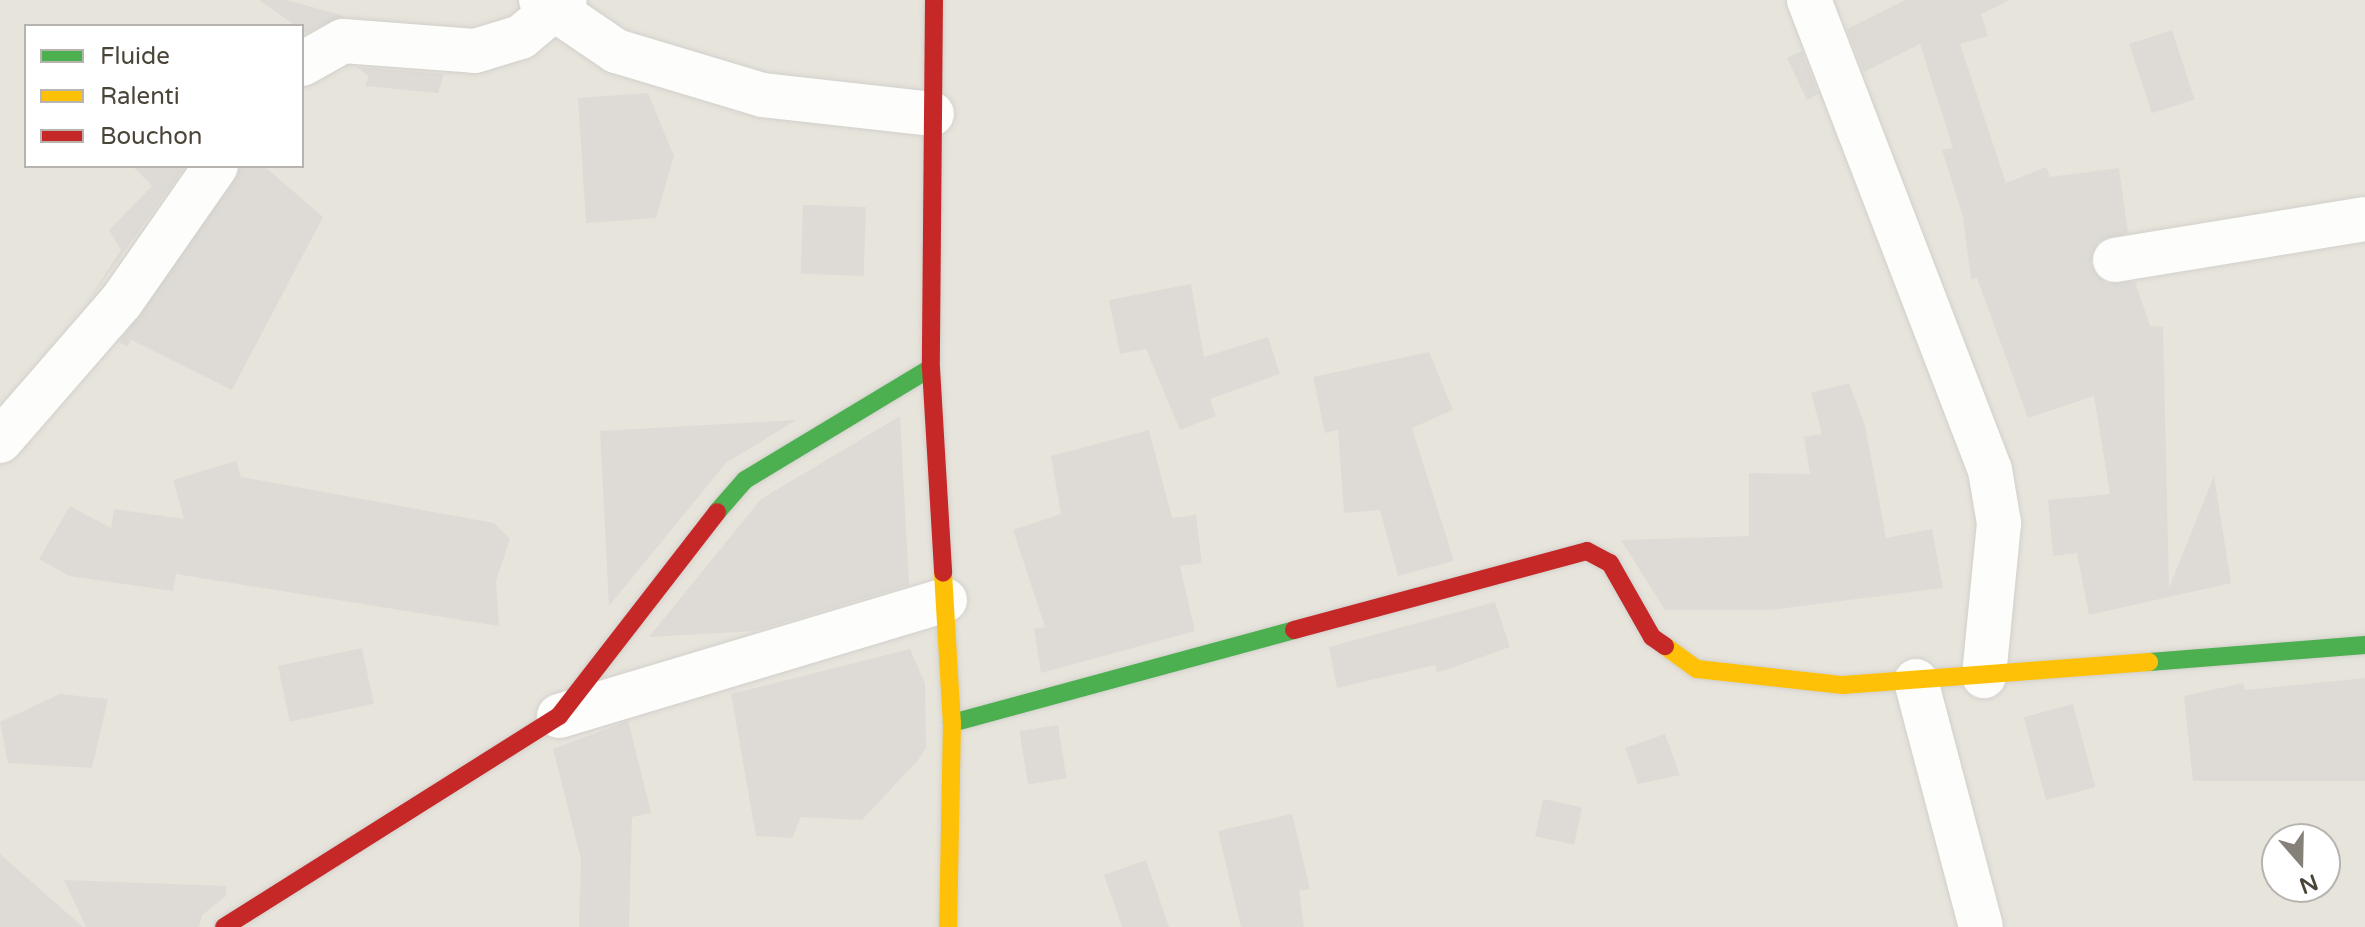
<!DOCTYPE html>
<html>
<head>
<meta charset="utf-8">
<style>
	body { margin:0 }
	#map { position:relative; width:2365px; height:927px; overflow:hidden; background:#f4f2ee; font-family:"Varela Round",sans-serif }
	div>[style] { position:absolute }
	.residential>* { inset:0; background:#e7e4dc }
	.building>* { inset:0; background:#dedbd6; transform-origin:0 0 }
	.roads { filter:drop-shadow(0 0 2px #d2d0cb) drop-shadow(0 0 2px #d2d0cb) }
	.street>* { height:44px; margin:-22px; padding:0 22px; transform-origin:22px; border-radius:22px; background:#fdfdfc }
	.fast>* { height:18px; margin:-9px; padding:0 9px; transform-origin:9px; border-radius:9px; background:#4caf50 }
	.slow>* { height:18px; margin:-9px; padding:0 9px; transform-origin:9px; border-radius:9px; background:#ffc107 }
	.jam>* { height:18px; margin:-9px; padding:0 9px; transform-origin:9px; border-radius:9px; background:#c62828 }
	span { translate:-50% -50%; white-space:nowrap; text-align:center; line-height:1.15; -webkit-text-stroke:6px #fff; paint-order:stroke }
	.legend { position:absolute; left:24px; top:24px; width:280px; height:144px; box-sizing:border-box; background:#fff; border:2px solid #b7b4b0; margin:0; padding:10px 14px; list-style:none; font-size:24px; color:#4b4439 }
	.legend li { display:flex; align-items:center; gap:16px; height:40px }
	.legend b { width:40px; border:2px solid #b7b4b0 }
	.north { position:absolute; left:2261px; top:823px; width:80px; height:80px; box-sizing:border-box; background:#fff; border:2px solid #b7b4b0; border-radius:50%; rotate:160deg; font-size:22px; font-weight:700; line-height:32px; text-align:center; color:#4b4439 }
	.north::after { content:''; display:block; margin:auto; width:28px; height:36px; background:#868178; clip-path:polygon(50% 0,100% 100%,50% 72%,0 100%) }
</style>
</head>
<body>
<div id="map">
	<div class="residential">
		<div style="clip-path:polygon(evenodd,0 0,2365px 0,2365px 927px,0 927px,0 0,26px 26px,302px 26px,302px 166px,26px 166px,26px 26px,0 0,2277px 839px,2325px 839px,2325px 887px,2277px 887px,2277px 839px)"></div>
	</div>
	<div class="building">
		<div style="clip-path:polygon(259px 0,287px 0,344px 16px,306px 33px)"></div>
		<div style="clip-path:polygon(1905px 0,2010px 0,1981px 14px,1988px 36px,1960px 44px,2006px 183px,2046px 167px,2050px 177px,2119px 168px,2128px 233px,2099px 241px,2090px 263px,2105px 283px,2135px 282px,2150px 326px,2163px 327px,2169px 588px,2214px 476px,2231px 583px,2089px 615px,2077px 553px,2053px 556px,2048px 500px,2110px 494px,2094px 396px,2028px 418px,1977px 278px,1971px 279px,1963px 217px,1942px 150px,1953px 148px,1920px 44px,1864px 72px,1847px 29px)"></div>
		<div style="left:2172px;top:30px;width:73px;height:45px;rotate:72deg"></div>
		<div style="clip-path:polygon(1802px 51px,1818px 94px,1807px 100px,1787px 58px)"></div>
		<div style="clip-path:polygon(356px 67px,444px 74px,438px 93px,365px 86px,369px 76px)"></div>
		<div style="clip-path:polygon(648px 93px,674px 156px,656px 218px,586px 223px,578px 98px)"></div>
		<div style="clip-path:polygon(132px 166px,186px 166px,84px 307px,121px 250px,109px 230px,152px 186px)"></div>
		<div style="clip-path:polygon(241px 166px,264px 166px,323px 217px,232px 390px,131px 340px,127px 347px,119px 342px)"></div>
		<div style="left:866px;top:207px;width:69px;height:63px;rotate:92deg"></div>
		<div style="clip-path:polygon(1191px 284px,1204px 357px,1268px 337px,1280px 374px,1210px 399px,1216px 416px,1180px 430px,1146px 349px,1120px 354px,1109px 300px)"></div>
		<div style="clip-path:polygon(1429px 352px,1453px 410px,1412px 428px,1454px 561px,1398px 576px,1380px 510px,1344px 513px,1338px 430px,1325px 433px,1313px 377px)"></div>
		<div style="clip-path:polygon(1849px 383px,1865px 426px,1886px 538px,1932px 529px,1943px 588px,1771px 610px,1665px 610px,1621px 540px,1749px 536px,1749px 473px,1810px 474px,1804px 437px,1822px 434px,1811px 393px)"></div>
		<div style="clip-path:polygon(900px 416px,909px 585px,755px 631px,649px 637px,761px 499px)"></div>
		<div style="clip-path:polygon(796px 420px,726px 463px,609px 606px,600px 431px)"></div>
		<div style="clip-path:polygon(1149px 430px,1172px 518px,1196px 515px,1202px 563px,1180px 566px,1195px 631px,1041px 673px,1034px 629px,1045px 627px,1013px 530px,1061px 514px,1051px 456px)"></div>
		<div style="clip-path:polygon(236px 461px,241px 477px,494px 523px,510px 539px,496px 581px,499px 626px,176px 574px,173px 591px,69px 576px,39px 559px,70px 506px,111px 528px,114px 509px,184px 519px,173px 480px)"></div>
		<div style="clip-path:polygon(1495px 602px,1510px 647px,1437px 673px,1435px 665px,1337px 688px,1329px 647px)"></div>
		<div style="left:362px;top:648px;width:57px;height:86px;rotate:78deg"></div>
		<div style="clip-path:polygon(910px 649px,925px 683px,926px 748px,919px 759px,862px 820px,801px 817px,792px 838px,756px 836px,731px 694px)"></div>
		<div style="clip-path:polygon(2365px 678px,2365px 781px,2193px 781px,2184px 696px,2243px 683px,2245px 690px)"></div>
		<div style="clip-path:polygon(60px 694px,108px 699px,92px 768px,8px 763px,0 722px)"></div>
		<div style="left:2073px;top:704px;width:86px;height:51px;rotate:75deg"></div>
		<div style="clip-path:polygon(628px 721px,651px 813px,632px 817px,629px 927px,579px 927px,581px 859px,553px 749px)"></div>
		<div style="left:1058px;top:725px;width:54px;height:39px;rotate:81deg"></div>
		<div style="clip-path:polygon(1665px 734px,1680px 775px,1638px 784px,1625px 748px)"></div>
		<div style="left:1543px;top:799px;width:40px;height:38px;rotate:12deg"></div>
		<div style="clip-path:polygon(1292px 814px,1310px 889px,1299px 891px,1304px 927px,1241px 927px,1218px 831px)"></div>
		<div style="clip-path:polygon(0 854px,83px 927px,0 927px)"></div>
		<div style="clip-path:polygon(1146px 860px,1169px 927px,1122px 927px,1104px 875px)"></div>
		<div style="clip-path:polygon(64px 880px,226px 886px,226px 896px,202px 915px,199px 927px,86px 927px)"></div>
	</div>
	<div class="roads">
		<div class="street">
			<div style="left:541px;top:0;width:91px;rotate:34.2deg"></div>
			<div style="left:616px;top:51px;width:153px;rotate:16.7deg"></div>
			<div style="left:763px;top:95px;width:170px;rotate:6.4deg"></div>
			<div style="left:1809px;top:0;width:504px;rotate:68.94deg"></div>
			<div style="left:1990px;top:470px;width:54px;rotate:80.4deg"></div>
			<div style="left:1999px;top:523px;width:154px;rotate:95.6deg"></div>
			<div style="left:302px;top:64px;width:47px;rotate:-29.3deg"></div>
			<div style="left:343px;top:41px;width:132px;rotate:4.3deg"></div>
			<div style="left:475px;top:51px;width:48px;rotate:-16.9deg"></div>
			<div style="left:521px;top:37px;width:57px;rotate:-40.1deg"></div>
			<div style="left:2115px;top:260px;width:253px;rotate:-9.3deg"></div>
			<div style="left:0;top:441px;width:184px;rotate:-49deg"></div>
			<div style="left:121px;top:302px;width:166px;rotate:-55.1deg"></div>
			<div style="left:1916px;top:681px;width:254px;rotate:75.2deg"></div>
			<div style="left:559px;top:716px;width:403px;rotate:-16.7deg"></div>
		</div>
		<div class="fast">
			<div style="left:717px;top:512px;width:43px;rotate:-48.8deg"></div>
			<div style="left:745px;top:480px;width:217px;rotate:-31.1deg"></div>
			<div style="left:2149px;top:662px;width:217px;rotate:-4.5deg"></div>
			<div style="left:952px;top:723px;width:354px;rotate:-15.2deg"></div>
		</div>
		<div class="slow">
			<div style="left:943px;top:573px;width:150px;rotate:86.6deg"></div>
			<div style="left:952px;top:723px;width:204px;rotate:91.1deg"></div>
			<div style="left:1665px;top:646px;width:39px;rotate:36deg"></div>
			<div style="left:1697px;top:669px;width:147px;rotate:6.3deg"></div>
			<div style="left:1843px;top:685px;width:307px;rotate:-4.3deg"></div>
		</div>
		<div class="jam">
			<div style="left:934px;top:0;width:368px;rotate:90.5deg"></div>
			<div style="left:931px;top:368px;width:205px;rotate:86.6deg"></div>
			<div style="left:1294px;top:630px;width:303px;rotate:-15.1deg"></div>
			<div style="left:1587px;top:551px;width:26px;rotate:28deg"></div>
			<div style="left:1610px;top:563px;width:85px;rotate:60.4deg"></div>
			<div style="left:1652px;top:637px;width:16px;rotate:35deg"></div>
			<div style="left:224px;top:927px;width:396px;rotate:-32.2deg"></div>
			<div style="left:559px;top:716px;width:258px;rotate:-52.2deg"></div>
		</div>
	</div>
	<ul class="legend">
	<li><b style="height:10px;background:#4caf50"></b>Fluide</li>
	<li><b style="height:10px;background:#ffc107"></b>Ralenti</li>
	<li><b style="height:10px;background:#c62828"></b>Bouchon</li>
	</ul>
	<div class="north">N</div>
</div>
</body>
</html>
